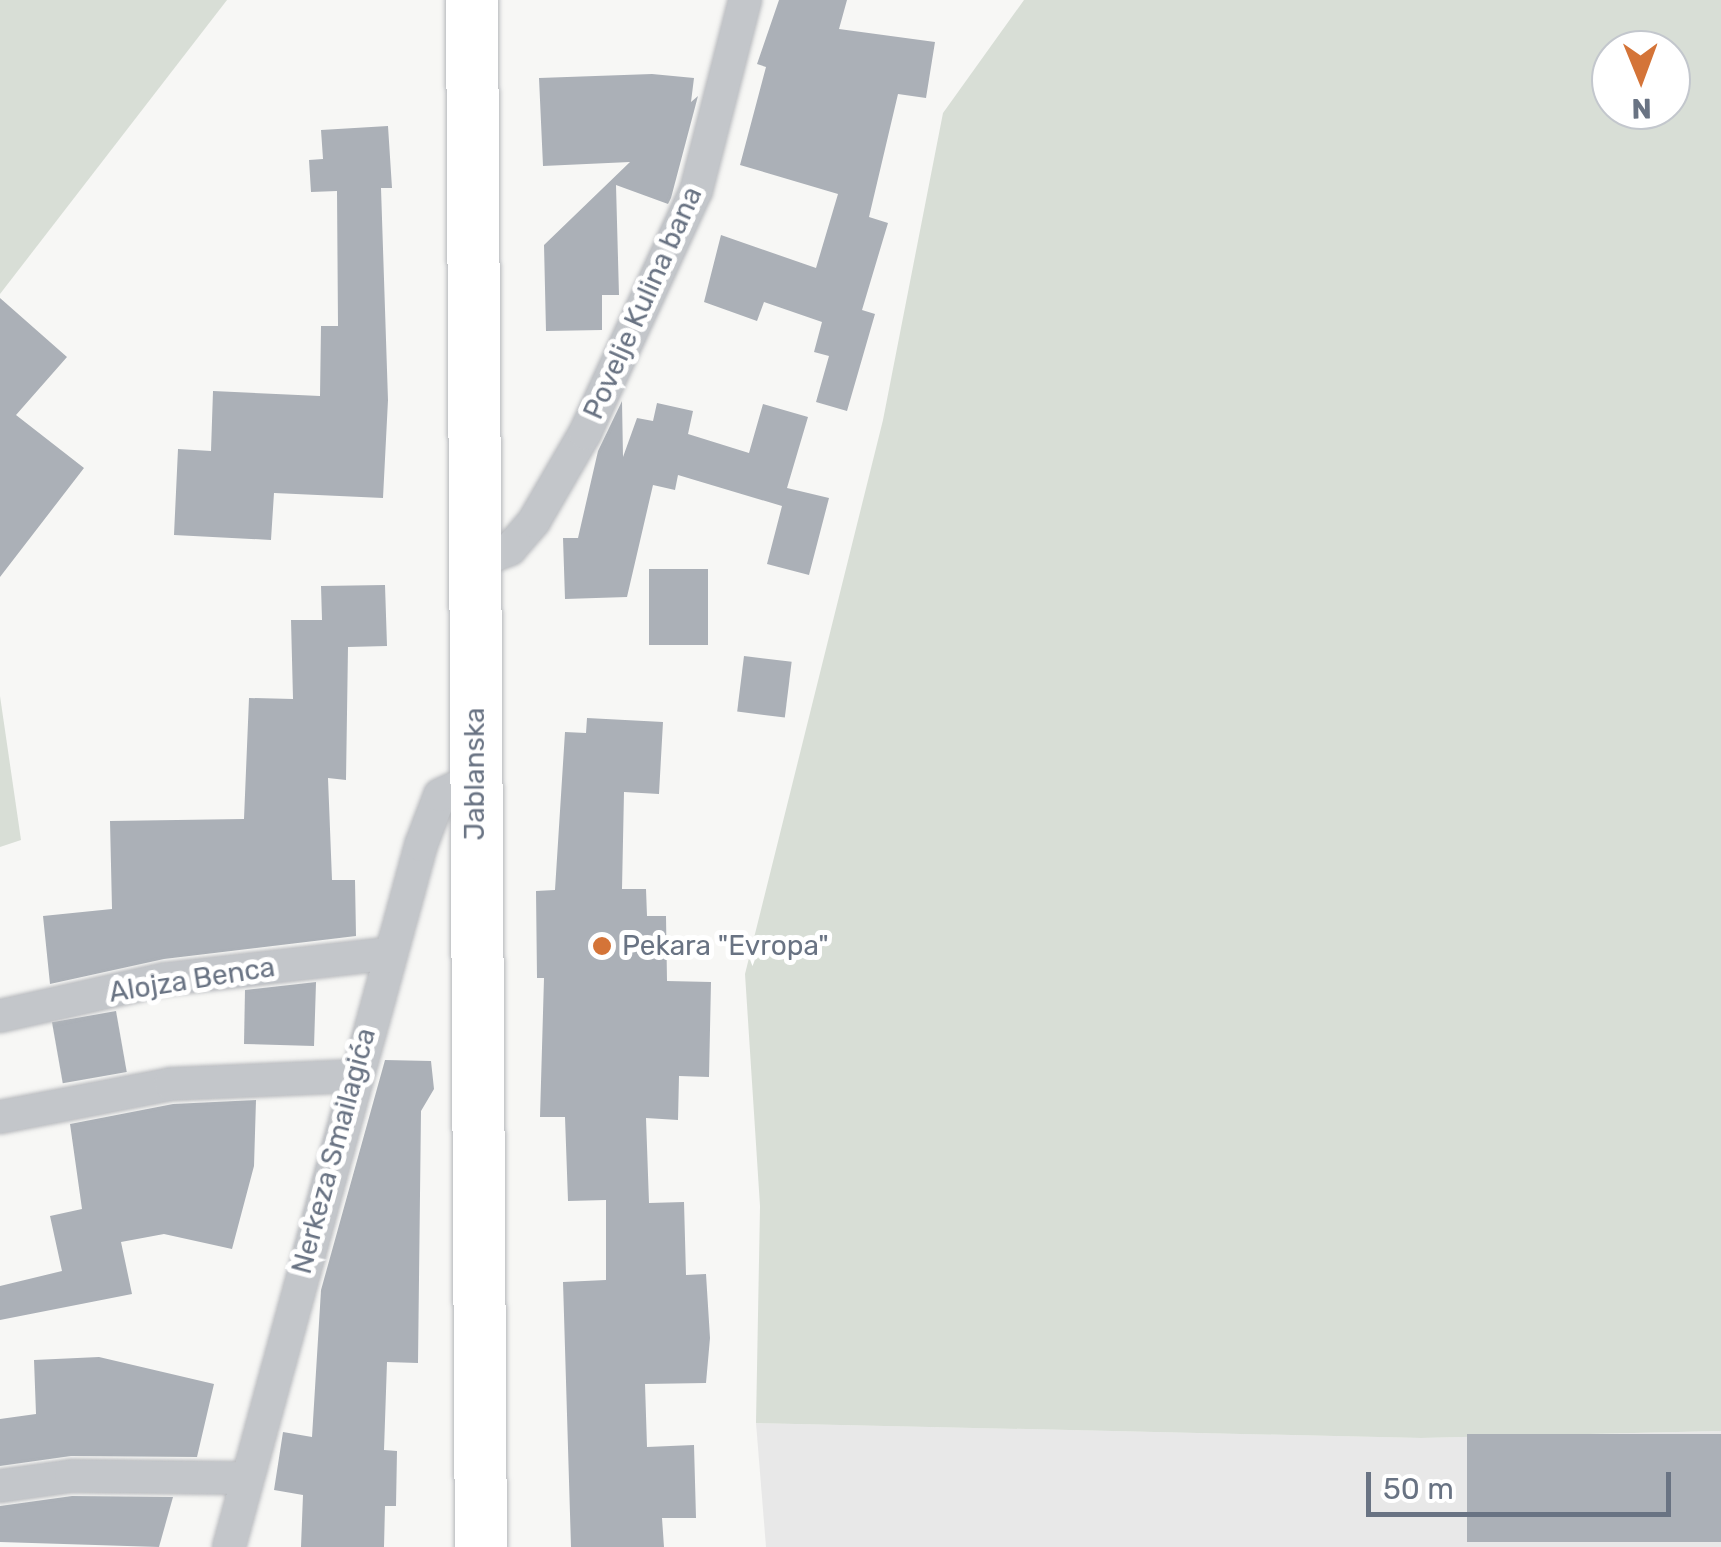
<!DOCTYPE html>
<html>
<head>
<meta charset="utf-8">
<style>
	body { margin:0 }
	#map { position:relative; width:1721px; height:1547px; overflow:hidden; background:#f7f7f5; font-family:Rubik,sans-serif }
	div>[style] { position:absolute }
	.built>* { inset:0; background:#e8e8e8 }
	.green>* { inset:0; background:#d8ded6 }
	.building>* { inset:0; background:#abb0b7; transform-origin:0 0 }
	.roads { filter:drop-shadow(0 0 2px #b7b9bd) drop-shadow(0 0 2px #b7b9bd) }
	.street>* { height:32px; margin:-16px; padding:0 16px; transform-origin:16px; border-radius:16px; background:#c3c6ca }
	.primary>* { height:52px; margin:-26px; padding:0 26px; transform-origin:26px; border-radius:26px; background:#fff }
	.dots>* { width:28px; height:28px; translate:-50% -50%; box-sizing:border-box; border:5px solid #fff; border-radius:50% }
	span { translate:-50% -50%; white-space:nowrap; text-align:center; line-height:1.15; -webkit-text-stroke:10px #fff; paint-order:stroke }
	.street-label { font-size:28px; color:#697383 }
	.poi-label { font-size:28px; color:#697383 }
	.left { translate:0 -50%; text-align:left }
	.north { position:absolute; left:1591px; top:30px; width:100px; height:100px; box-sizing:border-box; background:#fff; border:2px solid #c3c7cd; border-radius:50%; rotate:179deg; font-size:28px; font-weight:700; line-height:40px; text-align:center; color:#697383 }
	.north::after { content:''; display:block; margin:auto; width:35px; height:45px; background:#d47438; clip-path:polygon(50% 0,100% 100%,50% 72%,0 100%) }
	.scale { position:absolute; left:1366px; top:1472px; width:305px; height:45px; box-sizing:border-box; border:5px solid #697383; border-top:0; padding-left:12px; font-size:30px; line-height:35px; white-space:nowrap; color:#697383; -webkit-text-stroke:8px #fff; paint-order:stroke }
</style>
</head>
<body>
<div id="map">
	<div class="built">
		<div style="clip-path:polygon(756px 1423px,1421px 1438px,1721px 1431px,1721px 1547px,766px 1547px)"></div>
	</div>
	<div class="green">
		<div style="clip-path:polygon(0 0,227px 0,0 294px)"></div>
		<div style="clip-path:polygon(evenodd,1024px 0,1721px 0,1721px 1431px,1421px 1438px,756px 1423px,760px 1206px,745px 974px,883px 420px,943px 113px,1024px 0,1611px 50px,1671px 50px,1671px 110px,1611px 110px,1611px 50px)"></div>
		<div style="clip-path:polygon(0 696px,21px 840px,0 847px)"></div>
	</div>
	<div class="building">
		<div style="clip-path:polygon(779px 0,847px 0,839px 29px,935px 42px,926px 98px,898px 94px,869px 217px,888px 223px,862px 310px,875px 314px,847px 411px,816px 402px,829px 356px,814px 352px,822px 322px,764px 302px,757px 321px,704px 302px,721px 235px,816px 268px,838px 194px,740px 165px,766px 67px,757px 64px)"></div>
		<div style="clip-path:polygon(652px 74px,694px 78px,691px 102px,698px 96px,671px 198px,668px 204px,616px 185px,619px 295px,602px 295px,602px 330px,546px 331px,544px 245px,630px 162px,543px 166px,539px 78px)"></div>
		<div style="clip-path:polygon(388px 126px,392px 188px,381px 188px,388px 400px,383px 498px,274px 493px,271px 540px,174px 535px,178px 449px,211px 451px,213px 391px,320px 396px,321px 326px,338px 326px,337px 191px,311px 192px,309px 160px,323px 159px,321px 130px)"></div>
		<div style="clip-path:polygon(0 298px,67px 357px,16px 415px,84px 468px,0 577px)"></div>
		<div style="clip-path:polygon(622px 401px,623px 457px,637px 418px,653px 421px,657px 403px,693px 411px,688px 434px,749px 453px,763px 404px,808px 417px,787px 488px,829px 498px,809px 575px,767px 564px,782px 506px,678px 475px,675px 490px,653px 485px,627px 597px,565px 599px,563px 538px,578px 538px,598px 451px)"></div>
		<div style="left:649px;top:569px;width:59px;height:76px"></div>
		<div style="clip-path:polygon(385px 585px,387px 646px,348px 647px,346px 780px,328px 778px,332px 880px,355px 880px,356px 936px,164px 959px,50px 984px,43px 916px,112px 909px,110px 821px,244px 819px,249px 698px,293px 699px,291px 620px,322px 620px,321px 586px)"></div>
		<div style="left:744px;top:656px;width:48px;height:56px;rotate:7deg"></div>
		<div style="clip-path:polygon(587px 718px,663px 722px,659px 794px,624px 792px,622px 889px,646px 889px,647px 916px,666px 916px,667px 981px,711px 982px,709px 1077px,679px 1076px,678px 1120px,646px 1118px,649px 1203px,684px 1202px,686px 1275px,706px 1274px,710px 1338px,706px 1383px,645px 1384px,647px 1447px,694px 1445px,696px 1518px,662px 1518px,664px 1547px,571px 1547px,563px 1282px,606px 1280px,606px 1200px,568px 1201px,565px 1117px,540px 1117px,544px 978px,537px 978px,536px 891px,555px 890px,565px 732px,586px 733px)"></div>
		<div style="clip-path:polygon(316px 982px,314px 1046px,244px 1044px,245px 990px)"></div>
		<div style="left:116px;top:1011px;width:62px;height:65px;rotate:80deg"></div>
		<div style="clip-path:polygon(385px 1060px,431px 1061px,434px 1089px,421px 1111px,418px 1363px,387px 1362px,384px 1450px,397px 1451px,396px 1506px,385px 1506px,384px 1547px,301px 1547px,303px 1495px,274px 1490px,283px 1432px,312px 1437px,321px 1290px)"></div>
		<div style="clip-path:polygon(256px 1100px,254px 1166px,232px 1249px,164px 1234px,121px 1242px,132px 1294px,0 1320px,0 1286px,62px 1271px,50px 1216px,82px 1209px,70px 1124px,173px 1104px)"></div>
		<div style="clip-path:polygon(99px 1357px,214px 1384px,197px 1457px,71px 1456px,0 1466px,0 1419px,36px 1414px,34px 1360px)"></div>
		<div style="left:1721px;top:1434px;width:108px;height:254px;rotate:90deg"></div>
		<div style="clip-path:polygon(72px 1496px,173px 1497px,159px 1547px,0 1542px,0 1506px)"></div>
	</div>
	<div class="roads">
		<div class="street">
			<div style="left:474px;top:563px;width:39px;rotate:-21deg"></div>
			<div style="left:510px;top:549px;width:37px;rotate:-49deg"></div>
			<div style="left:534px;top:521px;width:102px;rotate:-59.9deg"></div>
			<div style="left:585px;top:433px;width:266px;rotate:-65.4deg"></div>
			<div style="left:696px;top:191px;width:197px;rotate:-75.6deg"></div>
			<div style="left:0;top:1016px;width:170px;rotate:-12.6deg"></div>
			<div style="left:166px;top:979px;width:221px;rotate:-6.5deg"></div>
			<div style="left:0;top:1117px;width:174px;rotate:-10.9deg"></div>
			<div style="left:171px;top:1084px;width:185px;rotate:-2.5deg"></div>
			<div style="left:0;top:1486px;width:72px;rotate:-8deg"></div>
			<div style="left:71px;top:1476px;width:174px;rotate:0.7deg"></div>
			<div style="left:229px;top:1547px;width:728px;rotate:-74.7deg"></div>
			<div style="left:421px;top:845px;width:53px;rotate:-69.2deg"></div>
			<div style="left:440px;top:795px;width:38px;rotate:-25deg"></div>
		</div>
		<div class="primary">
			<div style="left:472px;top:0;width:1547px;rotate:89.67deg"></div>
		</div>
	</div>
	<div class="dots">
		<div style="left:602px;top:946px;background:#d47438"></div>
	</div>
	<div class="street-label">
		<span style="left:643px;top:303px;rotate:-66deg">Povelje Kulina bana</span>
		<span style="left:475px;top:774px;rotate:-90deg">Jablanska</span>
		<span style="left:192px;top:980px;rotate:-9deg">Alojza Benca</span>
		<span style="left:334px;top:1151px;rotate:-75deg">Nerkeza Smailagića</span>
	</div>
	<div class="poi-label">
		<span class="left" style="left:622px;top:946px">Pekara "Evropa"</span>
	</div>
	<div class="north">N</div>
	<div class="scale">50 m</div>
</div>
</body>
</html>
